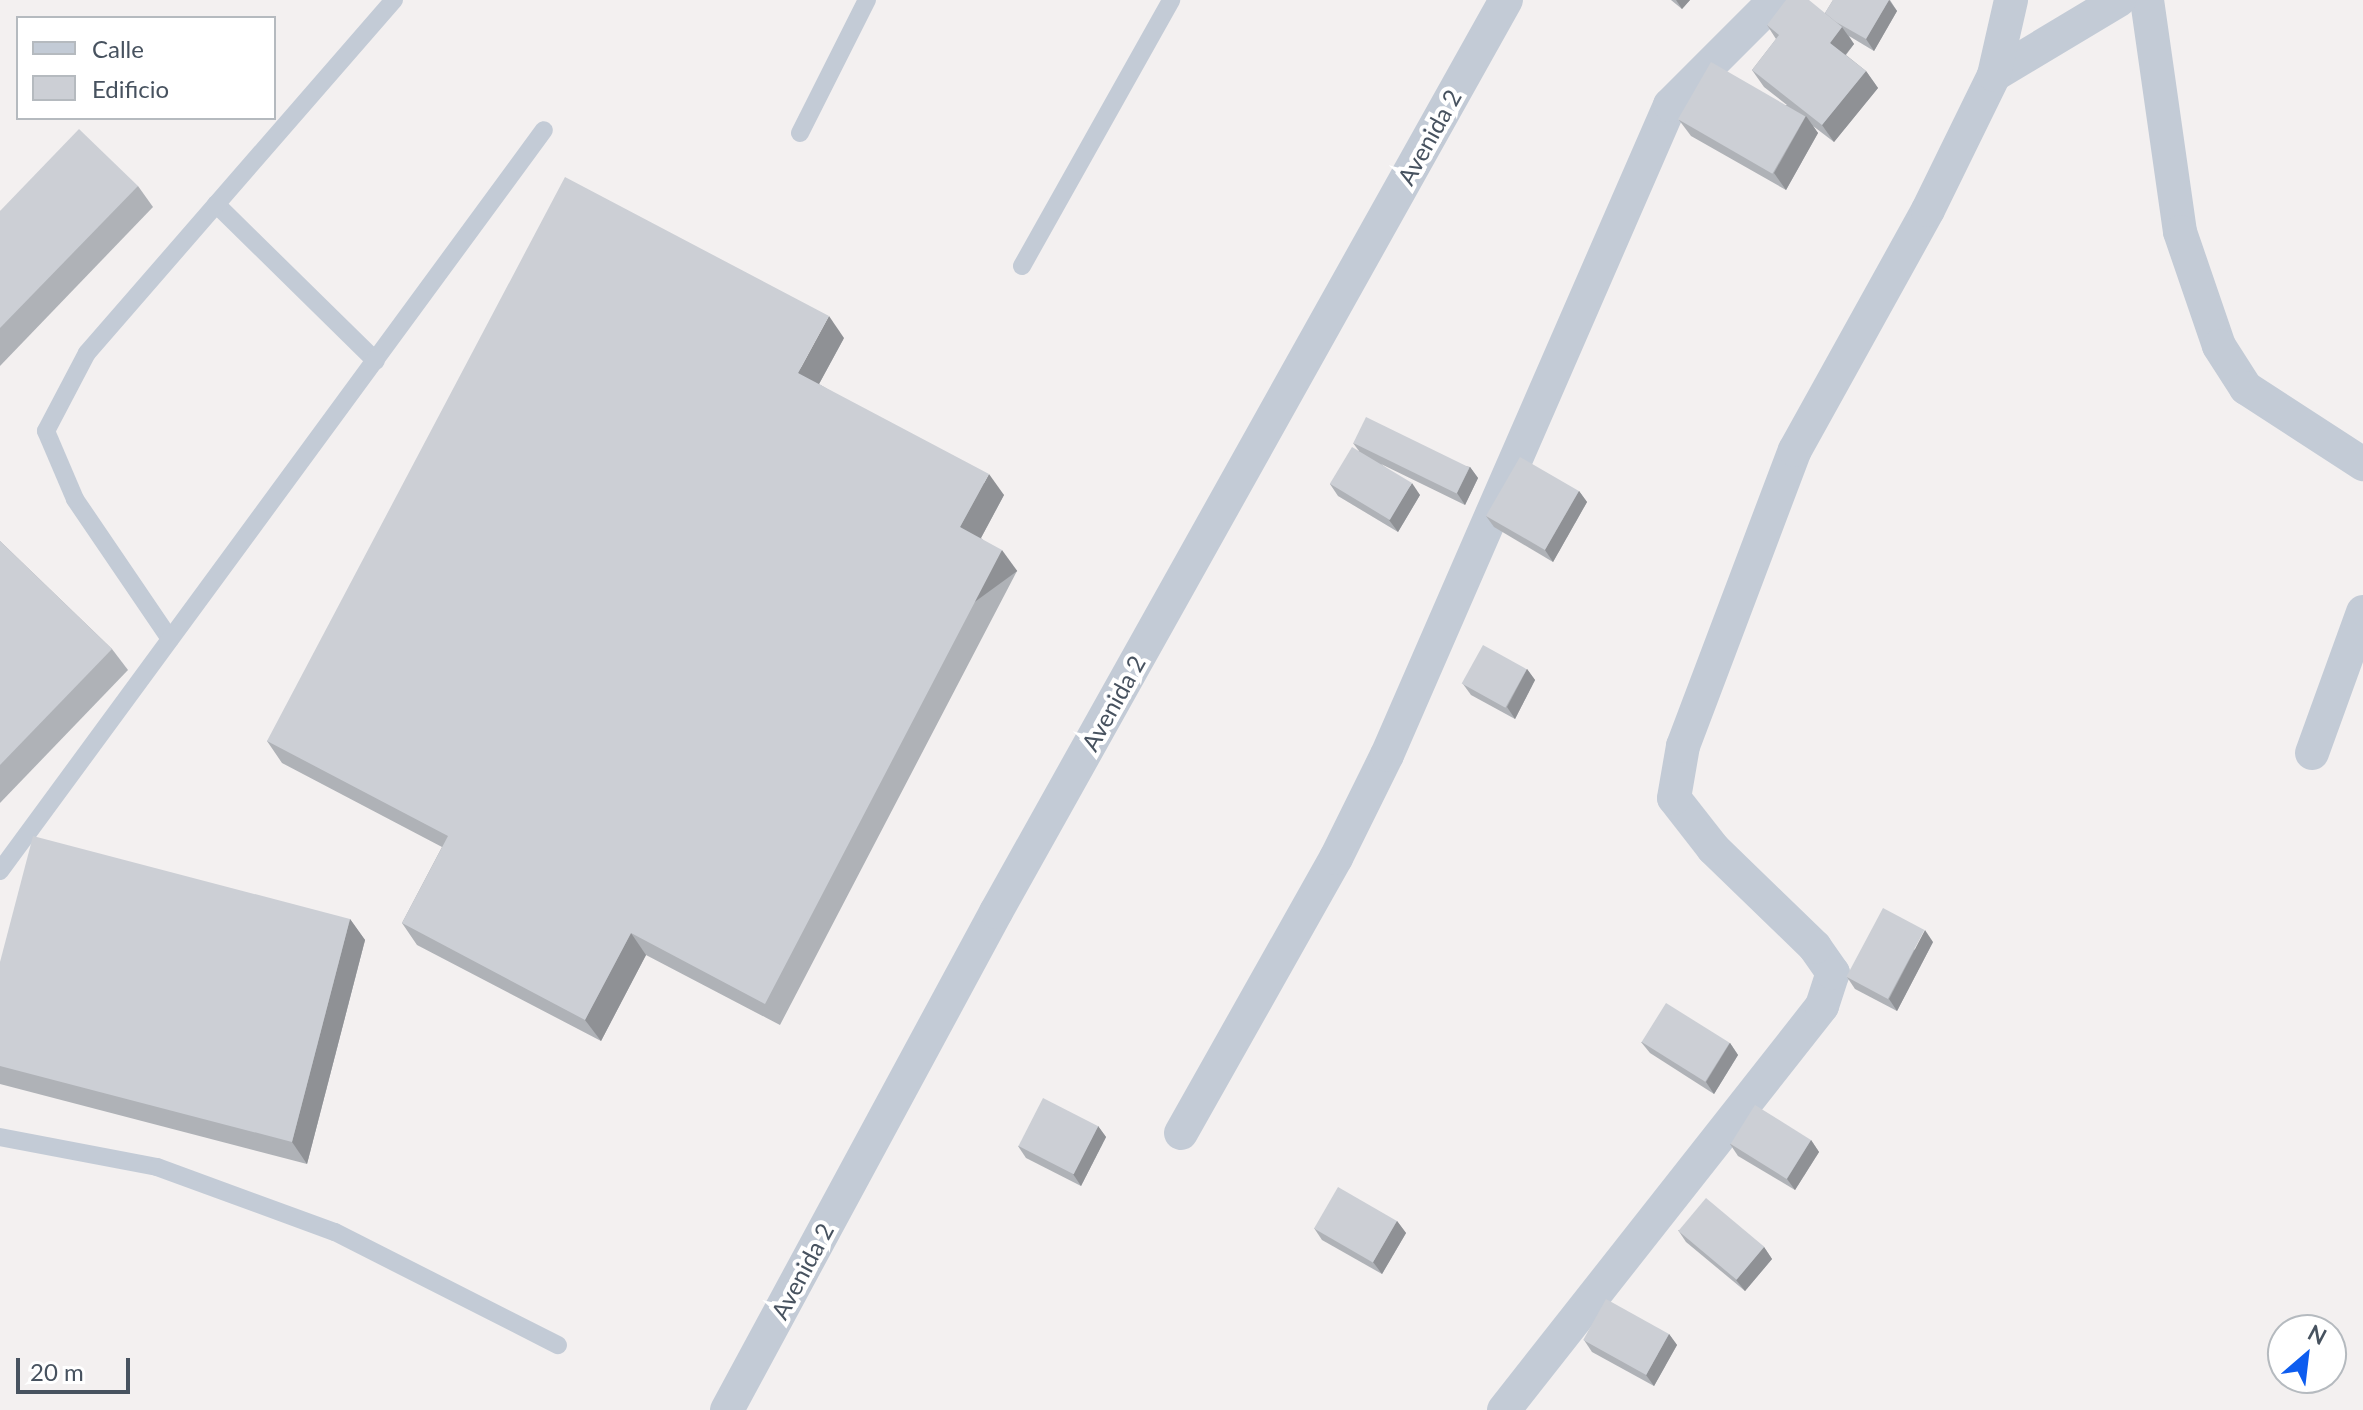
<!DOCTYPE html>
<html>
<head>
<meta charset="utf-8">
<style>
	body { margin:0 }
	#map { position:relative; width:2363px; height:1410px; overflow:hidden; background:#f3f0f0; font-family:Lato,sans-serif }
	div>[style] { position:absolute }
	.lane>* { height:18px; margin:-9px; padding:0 9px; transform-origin:9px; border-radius:9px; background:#c3cbd6 }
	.street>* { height:34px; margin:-17px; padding:0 17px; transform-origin:17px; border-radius:17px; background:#c3cbd6 }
	.wall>* { inset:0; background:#afb2b7 }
	.shaded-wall>* { inset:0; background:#8f9195; transform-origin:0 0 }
	.building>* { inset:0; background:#cccfd5; transform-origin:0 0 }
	span { translate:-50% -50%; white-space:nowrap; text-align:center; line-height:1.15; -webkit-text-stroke:8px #fff; paint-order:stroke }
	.street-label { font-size:24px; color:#47525f }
	.legend { position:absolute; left:16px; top:16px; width:260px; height:104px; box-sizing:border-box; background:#fff; border:2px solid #b5babf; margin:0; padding:10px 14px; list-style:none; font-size:24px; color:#47525f }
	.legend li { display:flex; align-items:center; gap:16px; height:40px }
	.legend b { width:40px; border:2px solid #b5babf }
	.north { position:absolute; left:2267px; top:1314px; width:80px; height:80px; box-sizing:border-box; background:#fff; border:2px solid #b5babf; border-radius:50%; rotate:28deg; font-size:22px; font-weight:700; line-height:32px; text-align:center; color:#47525f }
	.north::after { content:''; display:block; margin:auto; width:28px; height:36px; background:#0e5def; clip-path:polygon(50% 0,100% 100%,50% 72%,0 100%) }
	.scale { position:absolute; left:16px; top:1358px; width:114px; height:36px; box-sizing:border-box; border:4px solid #47525f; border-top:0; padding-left:10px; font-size:24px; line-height:28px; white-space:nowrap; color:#47525f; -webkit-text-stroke:6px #fff; paint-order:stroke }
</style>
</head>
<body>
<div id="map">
	<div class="lane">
		<div style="left:800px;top:133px;width:149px;rotate:-63.3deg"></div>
		<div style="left:216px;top:204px;width:224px;rotate:44.5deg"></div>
		<div style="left:1022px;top:266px;width:305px;rotate:-60.7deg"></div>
		<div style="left:170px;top:639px;width:169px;rotate:-124.2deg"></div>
		<div style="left:75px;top:499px;width:74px;rotate:-113.1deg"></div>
		<div style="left:46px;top:431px;width:88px;rotate:-62.3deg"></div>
		<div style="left:87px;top:353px;width:468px;rotate:-49deg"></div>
		<div style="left:0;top:871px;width:919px;rotate:-53.72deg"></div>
		<div style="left:0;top:1137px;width:160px;rotate:10.8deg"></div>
		<div style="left:157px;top:1167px;width:189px;rotate:20.1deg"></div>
		<div style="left:335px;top:1232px;width:250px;rotate:26.9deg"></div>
	</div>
	<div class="street">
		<div style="left:2147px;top:0;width:234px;rotate:81.9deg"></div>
		<div style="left:2180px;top:232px;width:120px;rotate:71.1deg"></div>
		<div style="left:2219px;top:346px;width:50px;rotate:57.3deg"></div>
		<div style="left:2246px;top:388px;width:140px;rotate:33deg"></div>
		<div style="left:1994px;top:75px;width:146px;rotate:-31deg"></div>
		<div style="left:2312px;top:753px;width:150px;rotate:-70.1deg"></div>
		<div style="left:1181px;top:1133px;width:316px;rotate:-60.6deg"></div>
		<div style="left:1336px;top:858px;width:115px;rotate:-63.7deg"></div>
		<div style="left:1387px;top:755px;width:709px;rotate:-66.47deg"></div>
		<div style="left:1670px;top:105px;width:148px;rotate:-45deg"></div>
		<div style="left:727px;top:1410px;width:566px;rotate:-61.62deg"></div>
		<div style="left:996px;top:912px;width:1045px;rotate:-60.79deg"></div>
		<div style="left:1504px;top:1410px;width:514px;rotate:-51.79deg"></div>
		<div style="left:1822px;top:1006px;width:35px;rotate:-72deg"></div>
		<div style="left:1833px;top:973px;width:32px;rotate:-125deg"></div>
		<div style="left:1815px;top:947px;width:142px;rotate:-135.9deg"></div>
		<div style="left:1713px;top:848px;width:63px;rotate:-128deg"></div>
		<div style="left:1674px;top:798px;width:53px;rotate:-80.2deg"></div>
		<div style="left:1683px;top:746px;width:316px;rotate:-69.3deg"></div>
		<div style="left:1795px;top:450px;width:274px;rotate:-61deg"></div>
		<div style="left:1928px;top:210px;width:150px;rotate:-63.9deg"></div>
		<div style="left:1994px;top:75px;width:77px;rotate:-77.2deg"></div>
	</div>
	<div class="wall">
		<div style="clip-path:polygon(1671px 0,1690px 0,1682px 9px)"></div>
		<div style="clip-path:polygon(1833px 0,1890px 0,1897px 11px,1874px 51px,1849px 36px,1854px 44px,1846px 55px,1866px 71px,1878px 88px,1834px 142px,1813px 126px,1818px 133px,1786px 190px,1691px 136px,1679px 120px,1787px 105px,1764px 87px,1752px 70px,1776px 39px,1767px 25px,1825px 13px)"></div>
		<div style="clip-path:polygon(138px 186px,153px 207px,0 366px,0 211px)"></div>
		<div style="clip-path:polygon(844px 338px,819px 384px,1004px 495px,981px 538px,1017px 571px,780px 1025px,646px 955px,601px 1041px,417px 945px,402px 923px,442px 847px,282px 763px,267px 741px)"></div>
		<div style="clip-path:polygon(1353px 443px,1470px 467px,1478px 478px,1465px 505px,1381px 464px,1420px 495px,1398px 532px,1338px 496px,1330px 484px,1359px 451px)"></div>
		<div style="clip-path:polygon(1579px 491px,1587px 502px,1553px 562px,1494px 527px,1486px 516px)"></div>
		<div style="clip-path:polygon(0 541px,112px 649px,128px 670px,0 803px)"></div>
		<div style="clip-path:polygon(1527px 669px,1535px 680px,1515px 719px,1471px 695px,1463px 684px)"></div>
		<div style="clip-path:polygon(350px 919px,365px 940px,307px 1164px,0 1084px,0 962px)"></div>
		<div style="clip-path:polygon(1933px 942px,1897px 1011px,1855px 989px,1847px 977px)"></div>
		<div style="clip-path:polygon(1641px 1042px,1730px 1043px,1738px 1055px,1714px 1094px,1650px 1053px)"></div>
		<div style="clip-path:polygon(1098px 1126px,1106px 1137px,1081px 1186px,1026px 1158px,1018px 1146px)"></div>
		<div style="clip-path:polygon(1811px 1140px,1819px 1152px,1795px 1190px,1738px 1156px,1730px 1144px)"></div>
		<div style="clip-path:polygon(1397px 1221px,1406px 1233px,1382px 1274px,1322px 1240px,1314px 1228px)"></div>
		<div style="clip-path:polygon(1678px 1230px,1764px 1247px,1772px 1259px,1745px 1291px,1686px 1242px)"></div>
		<div style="clip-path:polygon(1669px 1334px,1677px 1345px,1654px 1386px,1592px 1352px,1584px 1340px)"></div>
	</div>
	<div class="shaded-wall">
		<div style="clip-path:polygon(1676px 0,1690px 0,1682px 9px)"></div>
		<div style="clip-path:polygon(1889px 0,1897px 11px,1874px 51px,1866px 39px)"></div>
		<div style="clip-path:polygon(1842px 27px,1854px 44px,1842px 59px,1830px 43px)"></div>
		<div style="clip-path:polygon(1866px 71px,1878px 88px,1834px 142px,1822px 125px)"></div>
		<div style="clip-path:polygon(1806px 116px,1818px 133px,1786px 190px,1774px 173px)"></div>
		<div style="clip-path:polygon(829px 316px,844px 338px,813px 395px,798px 373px)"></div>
		<div style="clip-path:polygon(1470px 467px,1478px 478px,1465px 505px,1457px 493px)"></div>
		<div style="clip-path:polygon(989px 474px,1004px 495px,975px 549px,960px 527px)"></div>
		<div style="clip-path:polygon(1412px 483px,1420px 495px,1398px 532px,1389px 520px)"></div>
		<div style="clip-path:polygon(1579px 491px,1587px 502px,1553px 562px,1545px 550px)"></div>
		<div style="left:1002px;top:550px;width:26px;height:512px;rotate:54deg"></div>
		<div style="clip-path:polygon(1527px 669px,1535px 680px,1515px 719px,1507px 707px)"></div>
		<div style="clip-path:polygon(350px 919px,365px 940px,307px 1164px,292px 1142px)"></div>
		<div style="clip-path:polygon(1925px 930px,1933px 942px,1897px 1011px,1889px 999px)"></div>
		<div style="clip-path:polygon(631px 933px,646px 955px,601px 1041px,585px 1020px)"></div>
		<div style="clip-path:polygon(1730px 1043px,1738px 1055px,1714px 1094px,1706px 1082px)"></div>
		<div style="clip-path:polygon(1098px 1126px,1106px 1137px,1081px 1186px,1073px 1174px)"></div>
		<div style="clip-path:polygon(1811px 1140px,1819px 1152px,1795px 1190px,1787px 1179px)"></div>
		<div style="clip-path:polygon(1397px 1221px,1406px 1233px,1382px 1274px,1373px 1262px)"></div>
		<div style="clip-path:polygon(1764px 1247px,1772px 1259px,1745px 1291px,1736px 1280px)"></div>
		<div style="clip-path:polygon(1669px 1334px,1677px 1345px,1654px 1386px,1646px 1375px)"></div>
	</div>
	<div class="building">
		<div style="clip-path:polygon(1786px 0,1809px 0,1842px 27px,1830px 43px,1866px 71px,1822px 125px,1752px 70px,1779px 35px,1767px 25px)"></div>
		<div style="clip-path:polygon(1833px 0,1889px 0,1866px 39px,1836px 22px,1825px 13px)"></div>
		<div style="left:1711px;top:62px;width:109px;height:66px;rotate:30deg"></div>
		<div style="clip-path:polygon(79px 129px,138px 186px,0 328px,0 211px)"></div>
		<div style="clip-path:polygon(565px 177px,829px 316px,798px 373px,989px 474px,960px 527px,1002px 550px,765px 1004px,631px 933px,585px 1020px,402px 923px,448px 836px,267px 741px)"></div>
		<div style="left:1366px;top:417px;width:115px;height:29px;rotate:26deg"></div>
		<div style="left:1352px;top:447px;width:70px;height:43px;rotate:31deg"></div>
		<div style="left:1520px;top:457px;width:68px;height:68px;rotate:30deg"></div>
		<div style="clip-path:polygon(0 541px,112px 649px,0 765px)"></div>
		<div style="left:1483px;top:645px;width:50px;height:44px;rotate:29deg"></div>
		<div style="clip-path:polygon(33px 836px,350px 919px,292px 1142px,0 1066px,0 962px)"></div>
		<div style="left:1883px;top:908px;width:47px;height:78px;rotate:28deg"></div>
		<div style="left:1666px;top:1003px;width:75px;height:46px;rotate:32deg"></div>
		<div style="left:1043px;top:1098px;width:62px;height:54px;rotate:27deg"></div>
		<div style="left:1755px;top:1105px;width:66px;height:46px;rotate:32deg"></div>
		<div style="left:1338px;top:1187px;width:68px;height:48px;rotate:30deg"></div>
		<div style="left:1706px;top:1198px;width:76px;height:43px;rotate:40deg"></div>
		<div style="left:1606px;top:1299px;width:72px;height:47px;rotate:29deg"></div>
	</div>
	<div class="street-label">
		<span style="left:1429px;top:137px;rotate:-61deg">Avenida 2</span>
		<span style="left:1113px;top:703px;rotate:-61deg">Avenida 2</span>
		<span style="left:802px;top:1271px;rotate:-62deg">Avenida 2</span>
	</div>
	<ul class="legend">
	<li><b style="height:10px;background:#c3cbd6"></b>Calle</li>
	<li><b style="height:22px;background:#cccfd5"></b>Edificio</li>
	</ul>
	<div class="north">N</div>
	<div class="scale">20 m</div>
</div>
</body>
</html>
